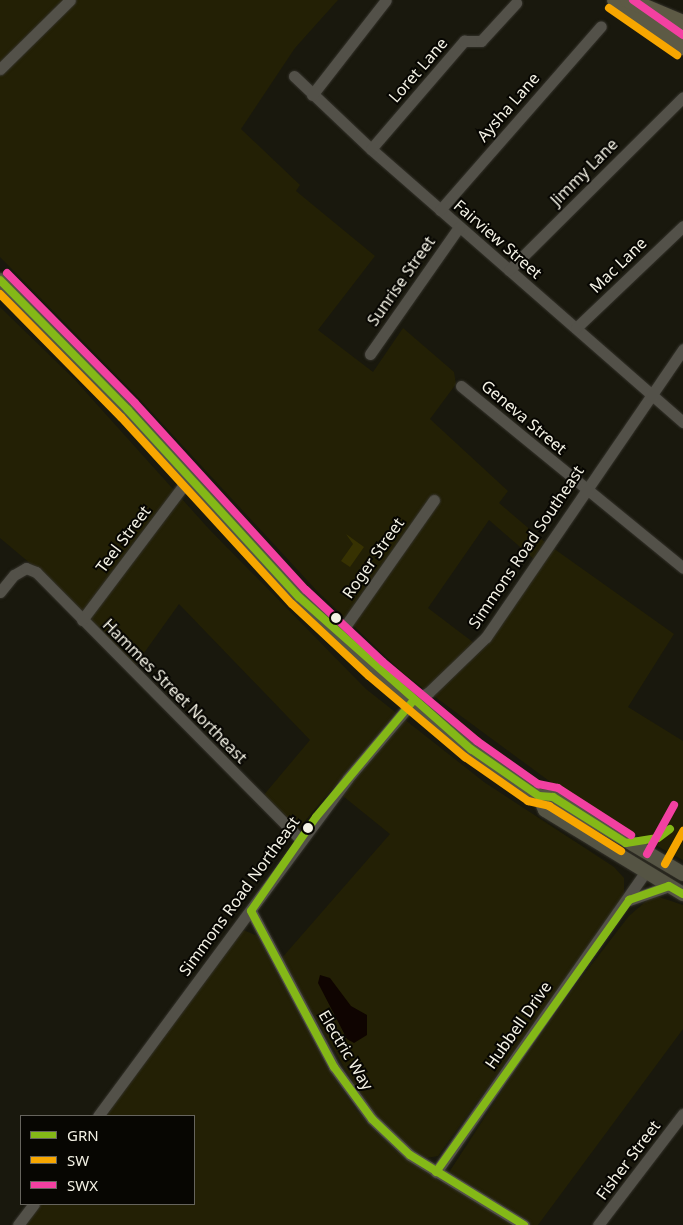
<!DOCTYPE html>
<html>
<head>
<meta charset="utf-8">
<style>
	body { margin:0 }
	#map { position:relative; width:683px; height:1225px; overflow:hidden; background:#19180d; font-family:"Noto Sans",sans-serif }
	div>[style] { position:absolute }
	.built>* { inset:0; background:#232005 }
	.green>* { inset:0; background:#373202 }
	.water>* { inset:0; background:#0f0401 }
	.roads { filter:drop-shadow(0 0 1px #34322b) drop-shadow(0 0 1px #34322b) }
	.minor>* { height:11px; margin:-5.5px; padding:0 5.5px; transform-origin:5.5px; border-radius:5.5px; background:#535149 }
	.major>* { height:14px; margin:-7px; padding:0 7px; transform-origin:7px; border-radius:7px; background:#555444 }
	.highway>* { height:16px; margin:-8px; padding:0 8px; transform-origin:8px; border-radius:8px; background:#5d5a45 }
	.bus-1>* { height:8px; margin:-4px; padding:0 4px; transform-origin:4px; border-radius:4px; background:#84b817 }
	.bus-2>* { height:8px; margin:-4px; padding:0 4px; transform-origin:4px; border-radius:4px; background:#f7a600 }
	.bus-3>* { height:8px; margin:-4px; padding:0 4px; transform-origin:4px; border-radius:4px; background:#f240a1 }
	.dots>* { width:14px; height:14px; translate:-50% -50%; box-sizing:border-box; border:2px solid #070602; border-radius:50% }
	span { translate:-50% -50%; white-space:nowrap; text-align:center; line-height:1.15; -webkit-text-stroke:4px #070602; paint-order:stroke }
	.street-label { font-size:16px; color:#f4f2e5 }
	.legend { position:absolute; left:20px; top:1115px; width:175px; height:90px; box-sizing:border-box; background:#070602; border:1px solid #66645d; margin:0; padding:6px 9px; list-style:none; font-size:15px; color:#f4f2e5 }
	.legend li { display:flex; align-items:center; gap:10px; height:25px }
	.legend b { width:25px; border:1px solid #66645d }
</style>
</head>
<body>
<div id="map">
	<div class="built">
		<div style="clip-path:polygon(0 0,338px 0,295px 48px,241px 129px,300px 185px,296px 191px,375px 256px,318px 330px,373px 372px,403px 328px,454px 372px,456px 384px,430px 419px,508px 491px,499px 503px,546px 543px,535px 560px,489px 520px,428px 608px,482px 649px,553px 548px,674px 634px,628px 707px,683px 741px,683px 860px,583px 806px,404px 674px,317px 591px,134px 393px,0 257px)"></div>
		<div style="clip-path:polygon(0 307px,75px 380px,209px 529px,366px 689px,484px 782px,614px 867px,624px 878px,624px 895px,601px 931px,438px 1156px,426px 1158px,413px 1151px,367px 1107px,281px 959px,390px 834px,333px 788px,299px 828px,263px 796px,310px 740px,179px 604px,134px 667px,38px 570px,0 538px)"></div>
		<div style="clip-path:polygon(653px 895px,683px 905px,683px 1029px,538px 1225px,23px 1225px,39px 1204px,194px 1204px,194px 1116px,103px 1116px,243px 930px,258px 936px,335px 1079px,357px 1111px,395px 1150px,442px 1183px,544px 1026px,629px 916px)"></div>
	</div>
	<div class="green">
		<div style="clip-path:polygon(346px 534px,364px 547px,350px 567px,341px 561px,353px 544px)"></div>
	</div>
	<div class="water">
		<div style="clip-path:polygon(320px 975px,330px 978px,351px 1006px,367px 1015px,367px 1035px,354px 1043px,347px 1039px,318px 983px)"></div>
	</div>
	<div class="roads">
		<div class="minor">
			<div style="left:0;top:69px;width:98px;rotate:-44.6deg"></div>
			<div style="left:294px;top:76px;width:106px;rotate:43.5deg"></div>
			<div style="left:371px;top:149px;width:415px;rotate:41.2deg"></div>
			<div style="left:312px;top:95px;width:120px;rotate:-52.1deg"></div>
			<div style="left:371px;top:149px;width:143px;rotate:-49.3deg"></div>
			<div style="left:464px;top:41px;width:17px"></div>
			<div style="left:481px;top:41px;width:52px;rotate:-47.4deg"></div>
			<div style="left:440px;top:210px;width:244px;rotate:-48.8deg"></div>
			<div style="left:509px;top:270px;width:245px;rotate:-44.8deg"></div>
			<div style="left:576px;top:328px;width:148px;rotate:-43.6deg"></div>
			<div style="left:370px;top:354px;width:155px;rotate:-55deg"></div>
			<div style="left:461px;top:386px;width:287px;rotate:39.3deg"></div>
			<div style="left:0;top:592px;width:22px;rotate:-51deg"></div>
			<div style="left:14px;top:575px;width:14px;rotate:-30deg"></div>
			<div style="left:26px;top:568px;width:11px;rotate:22deg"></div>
			<div style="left:36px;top:572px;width:375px;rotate:45.3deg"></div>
			<div style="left:82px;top:620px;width:178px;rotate:-53deg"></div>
			<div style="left:339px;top:635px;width:165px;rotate:-54.9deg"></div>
			<div style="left:629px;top:900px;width:42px;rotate:-19.3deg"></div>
			<div style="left:251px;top:911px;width:177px;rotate:62deg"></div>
			<div style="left:334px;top:1067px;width:64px;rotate:53.8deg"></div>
			<div style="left:372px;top:1119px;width:52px;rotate:43.5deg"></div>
			<div style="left:410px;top:1155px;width:134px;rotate:31.6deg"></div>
			<div style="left:98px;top:1116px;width:420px;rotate:-53.5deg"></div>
			<div style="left:348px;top:778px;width:101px;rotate:-49.8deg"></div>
			<div style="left:413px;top:701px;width:18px;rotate:-29deg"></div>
			<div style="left:429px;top:692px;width:79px;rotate:-44deg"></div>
			<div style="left:486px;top:637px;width:349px;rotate:-55.6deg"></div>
			<div style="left:436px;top:1172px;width:366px;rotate:-55.1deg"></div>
			<div style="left:18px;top:1225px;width:26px;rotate:-53deg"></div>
			<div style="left:598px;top:1225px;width:140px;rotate:-52.6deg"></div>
		</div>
		<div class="major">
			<div style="left:0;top:280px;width:182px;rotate:45.4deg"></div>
			<div style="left:128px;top:410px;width:253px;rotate:47.6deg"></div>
			<div style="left:299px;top:597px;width:105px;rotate:43.1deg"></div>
			<div style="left:376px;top:669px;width:124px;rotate:40.1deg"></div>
			<div style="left:471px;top:749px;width:83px;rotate:34.7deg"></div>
			<div style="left:539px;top:796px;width:15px;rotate:67deg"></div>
			<div style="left:545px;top:810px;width:162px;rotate:31.3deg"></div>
			<div style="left:539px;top:796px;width:14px;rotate:4deg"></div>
			<div style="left:553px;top:797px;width:151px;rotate:30.6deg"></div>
		</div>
		<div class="highway">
			<div style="left:615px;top:0;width:83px;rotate:34.7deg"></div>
			<div style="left:628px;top:0;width:60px;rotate:22.7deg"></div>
		</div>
	</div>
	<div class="bus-1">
		<div style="left:0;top:280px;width:182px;rotate:45.4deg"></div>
		<div style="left:128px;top:410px;width:253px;rotate:47.6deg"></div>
		<div style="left:299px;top:597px;width:230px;rotate:41.5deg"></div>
		<div style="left:471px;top:749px;width:83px;rotate:34.7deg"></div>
		<div style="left:539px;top:796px;width:14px;rotate:4deg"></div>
		<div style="left:553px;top:797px;width:86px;rotate:32.2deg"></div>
		<div style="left:626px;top:843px;width:32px;rotate:-9deg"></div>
		<div style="left:658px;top:838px;width:15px;rotate:-37deg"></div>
		<div style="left:413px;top:701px;width:151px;rotate:129.9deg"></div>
		<div style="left:316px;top:817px;width:114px;rotate:124.7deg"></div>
		<div style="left:251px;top:911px;width:177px;rotate:62deg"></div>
		<div style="left:334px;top:1067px;width:64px;rotate:53.8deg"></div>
		<div style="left:372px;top:1119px;width:52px;rotate:43.5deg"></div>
		<div style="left:410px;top:1155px;width:134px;rotate:31.6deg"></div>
		<div style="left:436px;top:1172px;width:334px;rotate:-54.6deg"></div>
		<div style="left:629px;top:900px;width:42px;rotate:-19.3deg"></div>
		<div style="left:669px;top:886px;width:16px;rotate:30deg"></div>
	</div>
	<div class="bus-2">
		<div style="left:609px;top:8px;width:83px;rotate:34.7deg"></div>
		<div style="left:0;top:294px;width:173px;rotate:45.5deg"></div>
		<div style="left:121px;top:417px;width:253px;rotate:47.6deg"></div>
		<div style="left:292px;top:604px;width:105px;rotate:43.1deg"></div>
		<div style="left:369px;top:676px;width:126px;rotate:40.2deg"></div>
		<div style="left:465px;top:757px;width:77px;rotate:34.9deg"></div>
		<div style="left:528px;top:801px;width:22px;rotate:13deg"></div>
		<div style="left:549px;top:806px;width:85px;rotate:32deg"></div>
		<div style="left:665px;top:864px;width:38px;rotate:-61deg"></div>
	</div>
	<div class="bus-3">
		<div style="left:633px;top:0;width:61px;rotate:35deg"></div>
		<div style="left:7px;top:273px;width:182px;rotate:45.4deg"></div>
		<div style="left:135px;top:403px;width:253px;rotate:47.6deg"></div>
		<div style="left:306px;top:590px;width:105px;rotate:43.1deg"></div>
		<div style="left:383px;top:662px;width:123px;rotate:40deg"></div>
		<div style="left:477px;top:741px;width:75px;rotate:35.2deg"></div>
		<div style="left:538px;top:784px;width:20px;rotate:11deg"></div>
		<div style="left:558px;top:788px;width:87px;rotate:32.8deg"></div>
		<div style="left:647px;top:854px;width:56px;rotate:-61.1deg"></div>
	</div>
	<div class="dots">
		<div style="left:336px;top:618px;background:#f4f2e5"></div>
		<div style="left:308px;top:828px;background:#f4f2e5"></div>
	</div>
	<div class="street-label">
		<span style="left:418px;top:70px;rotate:-49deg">Loret Lane</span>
		<span style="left:508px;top:107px;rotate:-49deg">Aysha Lane</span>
		<span style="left:584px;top:172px;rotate:-45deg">Jimmy Lane</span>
		<span style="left:498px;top:239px;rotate:41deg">Fairview Street</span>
		<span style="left:618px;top:265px;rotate:-44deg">Mac Lane</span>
		<span style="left:401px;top:281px;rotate:-55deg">Sunrise Street</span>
		<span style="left:524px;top:417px;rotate:40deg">Geneva Street</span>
		<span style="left:123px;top:539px;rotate:-53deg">Teel Street</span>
		<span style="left:526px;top:547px;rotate:-56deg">Simmons Road Southeast</span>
		<span style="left:373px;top:558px;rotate:-55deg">Roger Street</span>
		<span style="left:175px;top:691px;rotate:45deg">Hammes Street Northeast</span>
		<span style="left:239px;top:896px;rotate:-54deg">Simmons Road Northeast</span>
		<span style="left:518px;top:1025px;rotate:-55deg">Hubbell Drive</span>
		<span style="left:346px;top:1050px;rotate:59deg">Electric Way</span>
		<span style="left:628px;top:1160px;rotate:-53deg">Fisher Street</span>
	</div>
	<ul class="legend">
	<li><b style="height:6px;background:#84b817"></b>GRN</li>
	<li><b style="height:6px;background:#f7a600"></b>SW</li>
	<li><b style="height:6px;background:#f240a1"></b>SWX</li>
	</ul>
</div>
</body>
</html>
